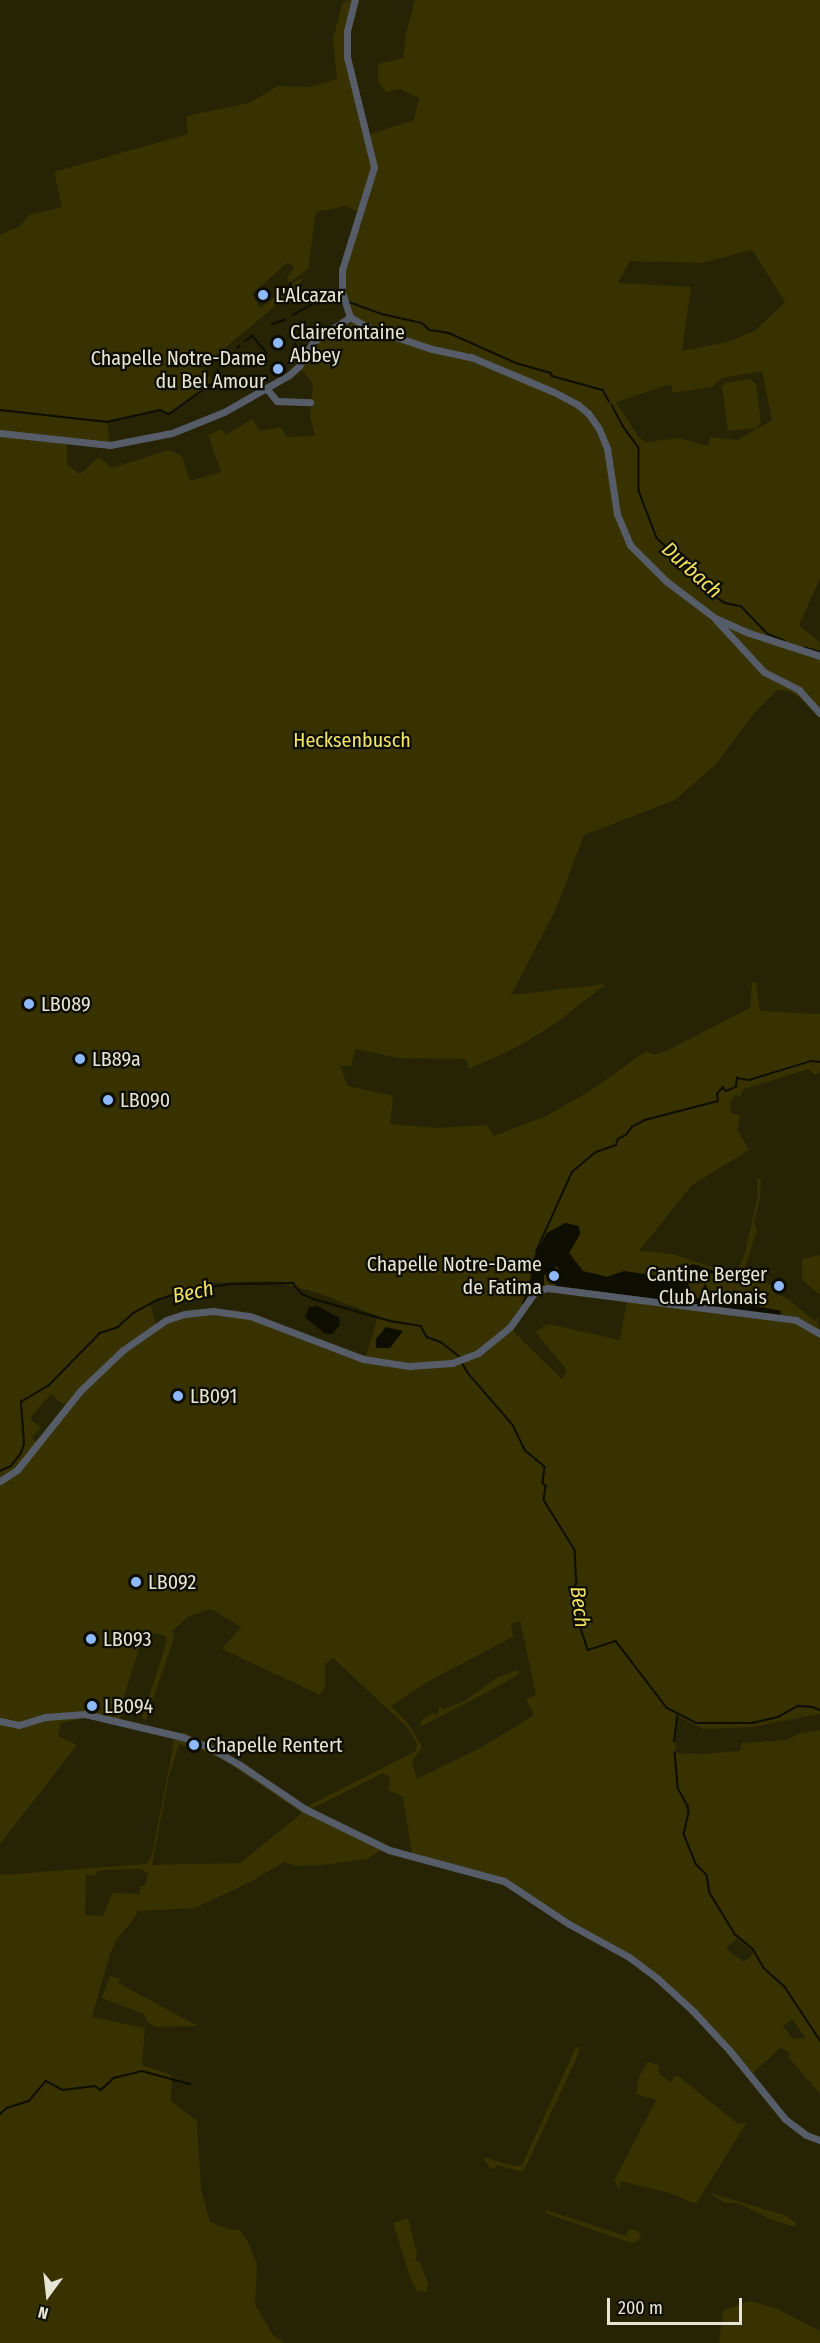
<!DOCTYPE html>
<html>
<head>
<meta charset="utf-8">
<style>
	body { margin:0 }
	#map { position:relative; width:820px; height:2343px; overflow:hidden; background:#272405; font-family:"Fira Sans Condensed",sans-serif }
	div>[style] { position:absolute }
	.green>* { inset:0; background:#383200 }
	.water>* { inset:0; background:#0f0e03 }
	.stream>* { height:1.5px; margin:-0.75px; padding:0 0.75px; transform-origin:0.75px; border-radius:0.75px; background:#0f0e03 }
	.minor>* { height:7px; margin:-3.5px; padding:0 3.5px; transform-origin:3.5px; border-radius:3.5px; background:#565d69 }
	.dots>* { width:16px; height:16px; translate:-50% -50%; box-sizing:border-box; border:3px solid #0e0d03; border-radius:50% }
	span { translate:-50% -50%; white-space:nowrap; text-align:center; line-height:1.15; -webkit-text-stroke:4.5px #0e0d03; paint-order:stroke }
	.poi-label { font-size:20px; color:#e7e5d3 }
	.left { translate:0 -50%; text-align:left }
	.right { translate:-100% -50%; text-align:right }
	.park-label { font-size:20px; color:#f4e665 }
	.water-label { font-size:21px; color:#f1e261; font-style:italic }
	.north { position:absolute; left:18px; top:2265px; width:60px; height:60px; -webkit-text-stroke:4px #0e0d03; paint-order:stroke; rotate:195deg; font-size:16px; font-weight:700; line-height:24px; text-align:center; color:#e7e5d3 }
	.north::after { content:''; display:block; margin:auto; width:21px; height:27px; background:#e7e5d3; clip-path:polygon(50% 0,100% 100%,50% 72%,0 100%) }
	.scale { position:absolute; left:607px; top:2298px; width:135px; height:27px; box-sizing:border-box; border:3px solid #e7e5d3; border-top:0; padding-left:8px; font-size:18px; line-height:21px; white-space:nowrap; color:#e7e5d3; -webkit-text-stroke:4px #0e0d03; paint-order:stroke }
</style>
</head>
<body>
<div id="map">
	<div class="green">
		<div style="clip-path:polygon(evenodd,349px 0,355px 0,350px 15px,347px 57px,367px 135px,414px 120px,419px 98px,400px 89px,386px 92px,378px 81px,378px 64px,403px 58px,406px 33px,415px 0,820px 0,820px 578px,799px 625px,820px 643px,820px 718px,800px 698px,791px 692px,777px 690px,756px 711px,716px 764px,675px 800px,584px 835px,555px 911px,511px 995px,606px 984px,556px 1023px,519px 1046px,469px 1069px,466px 1059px,399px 1058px,355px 1049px,351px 1066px,340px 1066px,348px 1086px,393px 1096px,390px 1124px,438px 1128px,486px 1125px,494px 1136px,546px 1116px,590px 1091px,646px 1051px,655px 1055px,668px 1050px,750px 1008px,752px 983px,756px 982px,760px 1011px,820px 1014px,820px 1071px,815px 1075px,808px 1069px,744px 1089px,740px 1096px,735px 1095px,730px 1103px,732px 1114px,740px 1115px,737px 1129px,749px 1150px,692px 1185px,639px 1251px,673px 1254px,736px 1275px,745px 1253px,758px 1196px,757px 1178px,761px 1179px,760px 1198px,754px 1222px,757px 1230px,744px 1270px,771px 1285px,775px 1293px,789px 1300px,815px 1321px,819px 1316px,817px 1322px,820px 1329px,820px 1714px,752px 1727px,703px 1729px,677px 1716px,675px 1736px,676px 1753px,701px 1754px,740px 1751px,741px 1743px,786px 1740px,798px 1734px,820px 1730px,820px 2094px,789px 2058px,790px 2054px,781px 2047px,753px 2073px,695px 2009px,606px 1941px,504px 1883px,383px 1849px,367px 1859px,322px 1865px,297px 1866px,284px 1862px,252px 1881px,195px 1908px,138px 1911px,133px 1920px,117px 1939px,110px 1954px,92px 2017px,145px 2028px,142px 2065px,172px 2075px,171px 2101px,197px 2121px,201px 2189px,210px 2222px,228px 2229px,240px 2230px,249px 2244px,257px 2264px,255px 2305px,273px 2335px,284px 2343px,0 2343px,0 1875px,147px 1864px,152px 1855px,174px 1742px,172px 1737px,97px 1720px,84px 1718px,61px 1723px,58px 1736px,77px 1745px,0 1844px,0 235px,20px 226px,29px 215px,62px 207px,54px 172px,188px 134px,186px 116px,249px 103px,278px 86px,310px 87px,337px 79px,333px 39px,343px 2px,349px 0,346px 206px,359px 212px,340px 281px,349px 317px,313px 342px,299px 366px,313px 384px,310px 416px,315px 436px,287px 437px,280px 427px,260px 431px,252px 419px,226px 435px,221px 429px,208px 435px,221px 472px,190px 481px,182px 456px,168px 450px,112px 468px,99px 457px,80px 474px,67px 465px,67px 442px,110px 445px,107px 422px,160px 410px,169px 414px,213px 382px,202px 367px,275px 306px,274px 301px,294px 295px,299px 283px,303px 279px,297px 280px,260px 308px,252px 294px,288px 262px,294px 268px,287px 278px,289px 283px,308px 269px,316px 212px,346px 206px,349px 0,752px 250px,785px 302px,756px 330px,731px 341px,682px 351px,691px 287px,618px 283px,630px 261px,701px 263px,752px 250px,349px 0,762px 371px,772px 420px,738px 440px,710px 437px,708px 446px,679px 438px,647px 442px,639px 438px,616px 402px,671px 384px,673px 393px,712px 387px,722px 378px,762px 371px,349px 0,565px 1223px,580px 1234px,569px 1253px,583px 1271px,607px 1277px,624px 1271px,677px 1279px,693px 1264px,717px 1276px,697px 1270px,689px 1272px,688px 1295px,707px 1301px,761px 1307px,781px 1311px,780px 1315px,745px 1309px,560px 1271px,557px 1266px,528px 1285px,535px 1255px,541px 1243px,547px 1233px,565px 1223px,349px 0,273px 1281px,318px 1293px,378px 1316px,366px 1356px,251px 1315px,255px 1314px,234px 1310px,193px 1309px,156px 1324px,150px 1303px,206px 1283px,273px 1281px,349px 0,540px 1290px,627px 1301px,620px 1340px,548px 1324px,535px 1332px,567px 1370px,562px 1379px,510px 1328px,540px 1290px,349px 0,51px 1394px,63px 1404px,69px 1403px,37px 1444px,32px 1437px,41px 1427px,31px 1420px,31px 1417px,51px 1394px,349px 0,211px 1609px,241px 1627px,222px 1649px,320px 1695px,325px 1687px,325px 1664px,333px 1658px,407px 1727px,417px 1743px,416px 1751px,308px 1806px,304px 1806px,184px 1732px,180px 1734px,120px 1719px,126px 1700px,123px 1699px,142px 1640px,155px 1633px,165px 1636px,167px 1641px,142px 1718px,146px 1720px,174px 1638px,172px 1631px,189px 1616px,211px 1609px,349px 0,520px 1621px,536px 1695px,526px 1699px,534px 1715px,482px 1747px,417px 1779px,412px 1761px,422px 1747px,409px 1725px,391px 1706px,427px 1682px,513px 1637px,511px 1624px,520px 1621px,349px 0,179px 1744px,204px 1751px,227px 1762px,302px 1813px,240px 1863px,152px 1865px,169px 1776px,179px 1744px,349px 0,383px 1773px,390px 1777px,388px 1790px,403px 1797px,412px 1854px,384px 1845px,311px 1809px,383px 1773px,349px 0,142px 1869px,148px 1873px,145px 1886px,141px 1886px,139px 1894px,112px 1893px,103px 1916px,85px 1915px,86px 1874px,95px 1876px,97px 1871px,102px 1870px,142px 1869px,349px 0,737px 1938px,754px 1953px,744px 1962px,726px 1949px,737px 1938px,349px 0,792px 2019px,805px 2037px,804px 2038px,793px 2039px,783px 2026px,792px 2019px)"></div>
		<div style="clip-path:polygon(749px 379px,756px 384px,761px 423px,756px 428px,728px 431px,722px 387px,725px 383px)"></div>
		<div style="clip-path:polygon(820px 1255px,820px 1295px,802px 1280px,802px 1259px)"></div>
		<div style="clip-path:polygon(518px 1670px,519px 1674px,497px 1687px,420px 1727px,422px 1720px,432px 1713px,438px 1716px,439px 1706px,444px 1709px,465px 1701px,498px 1677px)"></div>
		<div style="clip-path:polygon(110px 1976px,120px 1979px,118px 1983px,198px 2026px,157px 2027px,147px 2022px,144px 2014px,102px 1998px)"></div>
		<div style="clip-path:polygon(576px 2047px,580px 2048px,576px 2060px,523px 2172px,497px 2165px,495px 2169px,490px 2168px,483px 2157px,514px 2166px,522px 2165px)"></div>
		<div style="clip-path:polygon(647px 2062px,659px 2065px,659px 2074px,670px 2082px,677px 2075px,738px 2124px,747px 2122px,696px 2204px,670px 2193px,620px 2181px,620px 2189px,614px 2181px,656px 2100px,636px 2094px,639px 2077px)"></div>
		<div style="clip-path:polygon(710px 2193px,784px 2215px,796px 2223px,794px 2227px,770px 2219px,738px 2203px,725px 2203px)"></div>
		<div style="clip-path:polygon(546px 2210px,626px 2236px,630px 2229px,636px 2230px,641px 2234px,638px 2241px,631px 2243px,545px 2213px)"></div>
		<div style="clip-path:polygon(408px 2218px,417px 2254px,415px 2261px,420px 2262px,428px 2283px,427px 2292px,417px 2291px,410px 2277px,393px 2223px)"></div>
		<div style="clip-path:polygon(750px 2301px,776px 2308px,820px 2331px,820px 2343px,719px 2343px,723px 2310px)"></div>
	</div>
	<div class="water">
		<div style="clip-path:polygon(565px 1223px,579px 1226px,580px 1234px,569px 1253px,583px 1271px,607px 1277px,624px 1271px,677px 1279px,680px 1270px,693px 1264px,718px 1272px,720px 1275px,697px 1270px,689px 1272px,688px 1295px,707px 1301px,761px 1307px,781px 1311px,780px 1315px,556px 1286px,553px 1278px,560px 1271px,557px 1266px,544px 1275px,544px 1285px,535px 1288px,528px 1285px,532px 1276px,535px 1255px,547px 1233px)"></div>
		<div style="clip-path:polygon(317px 1306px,340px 1318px,339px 1326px,332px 1334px,325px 1334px,305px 1317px,309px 1307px)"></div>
		<div style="clip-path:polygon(386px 1327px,403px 1331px,390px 1348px,376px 1348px,376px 1339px)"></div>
	</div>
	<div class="stream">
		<div style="left:349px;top:302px;width:35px;rotate:20deg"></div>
		<div style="left:382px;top:314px;width:41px;rotate:12.7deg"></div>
		<div style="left:422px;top:323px;width:11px;rotate:41deg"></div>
		<div style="left:430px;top:330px;width:19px;rotate:9deg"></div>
		<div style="left:449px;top:333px;width:73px;rotate:24.1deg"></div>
		<div style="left:516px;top:363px;width:36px;rotate:16deg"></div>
		<div style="left:551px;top:373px;width:3px;rotate:72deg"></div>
		<div style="left:552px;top:376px;width:53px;rotate:15.4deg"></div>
		<div style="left:603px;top:390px;width:13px;rotate:61deg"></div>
		<div style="left:293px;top:315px;width:45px;rotate:-29.4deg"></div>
		<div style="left:272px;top:324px;width:14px;rotate:-17deg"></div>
		<div style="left:253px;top:336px;width:21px;rotate:51deg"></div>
		<div style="left:245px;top:341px;width:9px;rotate:-36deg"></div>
		<div style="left:237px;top:348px;width:3px;rotate:-45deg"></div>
		<div style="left:612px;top:405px;width:24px;rotate:62deg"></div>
		<div style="left:623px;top:426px;width:27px;rotate:54deg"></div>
		<div style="left:639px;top:448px;width:43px;rotate:90deg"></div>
		<div style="left:639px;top:491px;width:50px;rotate:69deg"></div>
		<div style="left:657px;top:538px;width:42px;rotate:42.1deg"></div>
		<div style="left:688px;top:566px;width:6px;rotate:90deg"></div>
		<div style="left:688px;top:572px;width:11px;rotate:22deg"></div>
		<div style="left:698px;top:576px;width:18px;rotate:43deg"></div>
		<div style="left:711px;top:588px;width:9px;rotate:69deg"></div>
		<div style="left:714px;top:596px;width:13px;rotate:32deg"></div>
		<div style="left:725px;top:603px;width:16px;rotate:11deg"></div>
		<div style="left:741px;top:606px;width:39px;rotate:46deg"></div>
		<div style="left:768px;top:634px;width:18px;rotate:22deg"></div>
		<div style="left:0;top:410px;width:108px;rotate:6.4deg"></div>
		<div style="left:107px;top:422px;width:54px;rotate:-12.8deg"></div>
		<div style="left:160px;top:410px;width:10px;rotate:24deg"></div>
		<div style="left:169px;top:414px;width:60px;rotate:-35.5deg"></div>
		<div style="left:218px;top:379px;width:4px;rotate:34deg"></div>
		<div style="left:804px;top:647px;width:17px;rotate:17deg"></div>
		<div style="left:536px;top:1252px;width:88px;rotate:-65.8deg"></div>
		<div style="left:572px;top:1172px;width:31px;rotate:-40deg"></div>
		<div style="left:596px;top:1152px;width:21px;rotate:-19deg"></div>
		<div style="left:616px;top:1145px;width:6px;rotate:-72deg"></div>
		<div style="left:618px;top:1139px;width:9px;rotate:-27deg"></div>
		<div style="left:626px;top:1135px;width:10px;rotate:-53deg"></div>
		<div style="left:632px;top:1127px;width:15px;rotate:-28deg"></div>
		<div style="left:645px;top:1120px;width:75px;rotate:-14.6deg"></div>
		<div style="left:718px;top:1101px;width:7px;rotate:-98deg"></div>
		<div style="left:717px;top:1094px;width:9px;rotate:-49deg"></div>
		<div style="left:723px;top:1087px;width:5px;rotate:53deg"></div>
		<div style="left:726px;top:1091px;width:11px;rotate:-22deg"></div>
		<div style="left:736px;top:1087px;width:9px;rotate:-84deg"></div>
		<div style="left:737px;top:1078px;width:12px;rotate:9deg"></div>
		<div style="left:749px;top:1080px;width:65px;rotate:-17deg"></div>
		<div style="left:811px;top:1061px;width:9px;rotate:6deg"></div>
		<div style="left:532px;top:1276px;width:16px;rotate:-83deg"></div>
		<div style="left:523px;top:1304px;width:19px;rotate:-69deg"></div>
		<div style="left:463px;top:1364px;width:10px;rotate:61deg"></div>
		<div style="left:468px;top:1373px;width:69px;rotate:49.1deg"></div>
		<div style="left:513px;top:1425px;width:28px;rotate:64deg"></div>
		<div style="left:525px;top:1450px;width:26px;rotate:40deg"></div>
		<div style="left:545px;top:1467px;width:16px;rotate:97deg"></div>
		<div style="left:543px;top:1483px;width:4px;rotate:45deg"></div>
		<div style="left:546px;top:1486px;width:14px;rotate:98deg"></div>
		<div style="left:544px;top:1500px;width:59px;rotate:58.2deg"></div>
		<div style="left:575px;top:1550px;width:33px;rotate:87deg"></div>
		<div style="left:577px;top:1583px;width:7px;rotate:117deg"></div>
		<div style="left:574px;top:1589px;width:30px;rotate:82deg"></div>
		<div style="left:578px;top:1619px;width:33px;rotate:72deg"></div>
		<div style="left:588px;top:1650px;width:29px;rotate:-18deg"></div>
		<div style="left:616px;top:1641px;width:84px;rotate:52.7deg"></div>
		<div style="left:667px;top:1708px;width:33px;rotate:27deg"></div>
		<div style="left:696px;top:1723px;width:56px"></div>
		<div style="left:752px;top:1723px;width:27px;rotate:-13deg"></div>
		<div style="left:778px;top:1717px;width:23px;rotate:-29deg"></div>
		<div style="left:798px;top:1706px;width:15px;rotate:4deg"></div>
		<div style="left:813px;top:1707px;width:8px;rotate:23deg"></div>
		<div style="left:0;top:1471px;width:12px;rotate:-24deg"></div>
		<div style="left:11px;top:1466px;width:16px;rotate:-52deg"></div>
		<div style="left:21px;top:1453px;width:9px;rotate:-72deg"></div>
		<div style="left:24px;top:1444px;width:42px;rotate:-94.1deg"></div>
		<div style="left:21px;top:1402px;width:31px;rotate:-31deg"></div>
		<div style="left:48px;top:1386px;width:74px;rotate:-45.5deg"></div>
		<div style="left:100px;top:1333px;width:19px;rotate:-18deg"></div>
		<div style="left:118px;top:1327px;width:19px;rotate:-43deg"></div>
		<div style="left:132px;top:1314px;width:29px;rotate:-29deg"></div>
		<div style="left:157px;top:1300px;width:33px;rotate:-18deg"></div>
		<div style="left:188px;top:1290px;width:43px;rotate:-7.9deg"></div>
		<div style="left:231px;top:1284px;width:62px;rotate:-0.9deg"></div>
		<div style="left:293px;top:1283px;width:14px;rotate:51deg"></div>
		<div style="left:302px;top:1294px;width:13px;rotate:23deg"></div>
		<div style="left:314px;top:1299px;width:79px;rotate:16.1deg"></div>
		<div style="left:390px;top:1321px;width:31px;rotate:9deg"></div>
		<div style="left:421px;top:1326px;width:13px;rotate:61deg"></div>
		<div style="left:427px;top:1337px;width:15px;rotate:20deg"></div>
		<div style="left:441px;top:1342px;width:23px;rotate:38deg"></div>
		<div style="left:674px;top:1742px;width:26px;rotate:-83deg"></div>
		<div style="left:675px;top:1752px;width:36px;rotate:85deg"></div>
		<div style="left:678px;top:1788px;width:21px;rotate:61deg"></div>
		<div style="left:688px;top:1806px;width:7px;rotate:82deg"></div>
		<div style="left:689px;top:1813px;width:22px;rotate:103deg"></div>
		<div style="left:684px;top:1834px;width:32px;rotate:68deg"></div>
		<div style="left:696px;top:1864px;width:16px;rotate:45deg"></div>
		<div style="left:707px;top:1875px;width:18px;rotate:81deg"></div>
		<div style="left:710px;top:1893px;width:48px;rotate:58.6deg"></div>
		<div style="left:735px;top:1934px;width:23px;rotate:40deg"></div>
		<div style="left:753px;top:1949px;width:22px;rotate:60deg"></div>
		<div style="left:764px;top:1968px;width:28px;rotate:42deg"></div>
		<div style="left:785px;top:1987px;width:64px;rotate:56.6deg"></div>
		<div style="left:0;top:2114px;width:9px;rotate:-41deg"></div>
		<div style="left:7px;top:2108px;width:23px;rotate:-18deg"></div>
		<div style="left:29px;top:2101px;width:26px;rotate:-50deg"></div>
		<div style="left:46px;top:2081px;width:19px;rotate:28deg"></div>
		<div style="left:63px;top:2090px;width:32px;rotate:-7deg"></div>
		<div style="left:95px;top:2086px;width:7px;rotate:34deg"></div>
		<div style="left:101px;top:2090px;width:18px;rotate:-43deg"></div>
		<div style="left:114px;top:2078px;width:29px;rotate:-14deg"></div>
		<div style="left:142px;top:2071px;width:50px;rotate:15.2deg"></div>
	</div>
	<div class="minor">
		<div style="left:350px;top:317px;width:22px;rotate:30deg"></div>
		<div style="left:369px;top:328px;width:66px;rotate:18.4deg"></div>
		<div style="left:432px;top:349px;width:40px;rotate:12deg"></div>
		<div style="left:471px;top:357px;width:90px;rotate:22.9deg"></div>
		<div style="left:554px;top:392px;width:27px;rotate:28deg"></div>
		<div style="left:578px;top:405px;width:13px;rotate:39deg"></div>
		<div style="left:588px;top:413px;width:19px;rotate:55deg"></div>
		<div style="left:599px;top:429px;width:21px;rotate:67deg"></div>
		<div style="left:607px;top:448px;width:67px;rotate:81.4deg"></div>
		<div style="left:617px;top:514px;width:34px;rotate:67deg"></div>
		<div style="left:630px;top:545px;width:51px;rotate:45deg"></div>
		<div style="left:666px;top:581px;width:61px;rotate:37.1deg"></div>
		<div style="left:715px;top:618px;width:37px;rotate:24deg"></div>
		<div style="left:749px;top:633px;width:75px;rotate:17.9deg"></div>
		<div style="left:350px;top:317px;width:25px;rotate:-108deg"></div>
		<div style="left:342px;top:293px;width:23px;rotate:-90deg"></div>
		<div style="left:342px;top:270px;width:108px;rotate:-72.7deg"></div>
		<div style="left:374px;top:167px;width:113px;rotate:-103.8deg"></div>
		<div style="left:347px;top:57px;width:26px;rotate:-90deg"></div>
		<div style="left:347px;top:31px;width:32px;rotate:-76deg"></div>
		<div style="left:266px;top:388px;width:17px;rotate:50deg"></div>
		<div style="left:277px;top:401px;width:33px;rotate:2deg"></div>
		<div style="left:0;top:433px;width:111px;rotate:6.2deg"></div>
		<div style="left:110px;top:445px;width:63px;rotate:-11deg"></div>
		<div style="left:172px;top:433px;width:56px;rotate:-22deg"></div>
		<div style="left:224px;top:412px;width:75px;rotate:-29.6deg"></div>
		<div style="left:289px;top:375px;width:13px;rotate:-42deg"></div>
		<div style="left:299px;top:366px;width:28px;rotate:-60deg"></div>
		<div style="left:313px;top:342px;width:45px;rotate:-34deg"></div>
		<div style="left:716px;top:620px;width:71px;rotate:47.3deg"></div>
		<div style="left:764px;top:672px;width:39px;rotate:27deg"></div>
		<div style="left:799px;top:690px;width:31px;rotate:48deg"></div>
		<div style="left:0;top:1481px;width:20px;rotate:-33deg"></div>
		<div style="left:17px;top:1470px;width:101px;rotate:-51.4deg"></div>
		<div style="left:80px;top:1391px;width:59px;rotate:-43.6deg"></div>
		<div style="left:123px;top:1350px;width:52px;rotate:-34.9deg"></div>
		<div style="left:166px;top:1320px;width:20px;rotate:-18deg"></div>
		<div style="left:185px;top:1314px;width:28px;rotate:-6deg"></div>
		<div style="left:213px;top:1311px;width:37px;rotate:8deg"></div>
		<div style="left:250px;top:1316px;width:121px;rotate:20.8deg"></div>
		<div style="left:363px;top:1359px;width:47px;rotate:8.7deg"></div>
		<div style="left:409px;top:1366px;width:43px;rotate:-4deg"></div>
		<div style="left:452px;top:1363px;width:28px;rotate:-21deg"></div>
		<div style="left:478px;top:1353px;width:41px;rotate:-39.1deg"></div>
		<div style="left:510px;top:1327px;width:43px;rotate:-54.5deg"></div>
		<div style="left:535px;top:1292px;width:13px;rotate:-18deg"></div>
		<div style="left:547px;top:1288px;width:251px;rotate:7.3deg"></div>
		<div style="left:796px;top:1320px;width:28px;rotate:30deg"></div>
		<div style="left:0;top:1721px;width:19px;rotate:12deg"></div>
		<div style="left:19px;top:1725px;width:27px;rotate:-17deg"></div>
		<div style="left:45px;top:1717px;width:40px;rotate:-4.3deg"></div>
		<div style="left:85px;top:1714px;width:100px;rotate:13.3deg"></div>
		<div style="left:182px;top:1737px;width:27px;rotate:20deg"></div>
		<div style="left:207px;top:1746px;width:38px;rotate:30deg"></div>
		<div style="left:240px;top:1765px;width:78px;rotate:34.1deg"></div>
		<div style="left:305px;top:1809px;width:93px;rotate:26deg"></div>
		<div style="left:389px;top:1850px;width:119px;rotate:15.1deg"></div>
		<div style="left:504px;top:1881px;width:78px;rotate:33.5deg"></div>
		<div style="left:569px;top:1924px;width:68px;rotate:28.8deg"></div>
		<div style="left:629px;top:1957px;width:35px;rotate:37deg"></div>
		<div style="left:657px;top:1978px;width:49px;rotate:42.5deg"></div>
		<div style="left:693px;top:2011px;width:54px;rotate:47.2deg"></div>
		<div style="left:730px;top:2051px;width:87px;rotate:51deg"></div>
		<div style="left:785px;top:2119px;width:26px;rotate:37deg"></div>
		<div style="left:806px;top:2135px;width:15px;rotate:20deg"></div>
	</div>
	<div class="dots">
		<div style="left:263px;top:295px;background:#8eb9fc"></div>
		<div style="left:278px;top:343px;background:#8eb9fc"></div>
		<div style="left:278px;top:369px;background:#8eb9fc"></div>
		<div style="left:29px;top:1004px;background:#8eb9fc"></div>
		<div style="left:80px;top:1059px;background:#8eb9fc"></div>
		<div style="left:108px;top:1100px;background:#8eb9fc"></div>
		<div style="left:554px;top:1276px;background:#8eb9fc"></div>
		<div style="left:779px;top:1286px;background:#8eb9fc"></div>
		<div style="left:178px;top:1396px;background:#8eb9fc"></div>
		<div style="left:136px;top:1582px;background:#8eb9fc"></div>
		<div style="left:91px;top:1639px;background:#8eb9fc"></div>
		<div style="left:92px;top:1706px;background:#8eb9fc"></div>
		<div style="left:194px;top:1745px;background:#8eb9fc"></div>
	</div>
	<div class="poi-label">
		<span class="left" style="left:275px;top:295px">L'Alcazar</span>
		<span class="left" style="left:290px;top:344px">Clairefontaine<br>Abbey</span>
		<span class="right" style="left:266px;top:370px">Chapelle Notre-Dame<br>du Bel Amour</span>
		<span class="left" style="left:41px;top:1004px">LB089</span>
		<span class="left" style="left:92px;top:1059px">LB89a</span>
		<span class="left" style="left:120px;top:1100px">LB090</span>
		<span class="right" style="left:542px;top:1276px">Chapelle Notre-Dame<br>de Fatima</span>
		<span class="right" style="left:767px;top:1286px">Cantine Berger<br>Club Arlonais</span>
		<span class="left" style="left:190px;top:1396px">LB091</span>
		<span class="left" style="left:148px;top:1582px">LB092</span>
		<span class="left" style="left:103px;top:1639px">LB093</span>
		<span class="left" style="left:104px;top:1706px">LB094</span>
		<span class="left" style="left:206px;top:1745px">Chapelle Rentert</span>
	</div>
	<div class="park-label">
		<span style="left:352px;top:740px">Hecksenbusch</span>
	</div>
	<div class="water-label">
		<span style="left:692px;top:570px;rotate:42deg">Durbach</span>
		<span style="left:193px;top:1292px;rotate:-12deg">Bech</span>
		<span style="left:580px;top:1607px;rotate:83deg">Bech</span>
	</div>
	<div class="north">N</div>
	<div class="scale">200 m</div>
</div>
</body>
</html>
